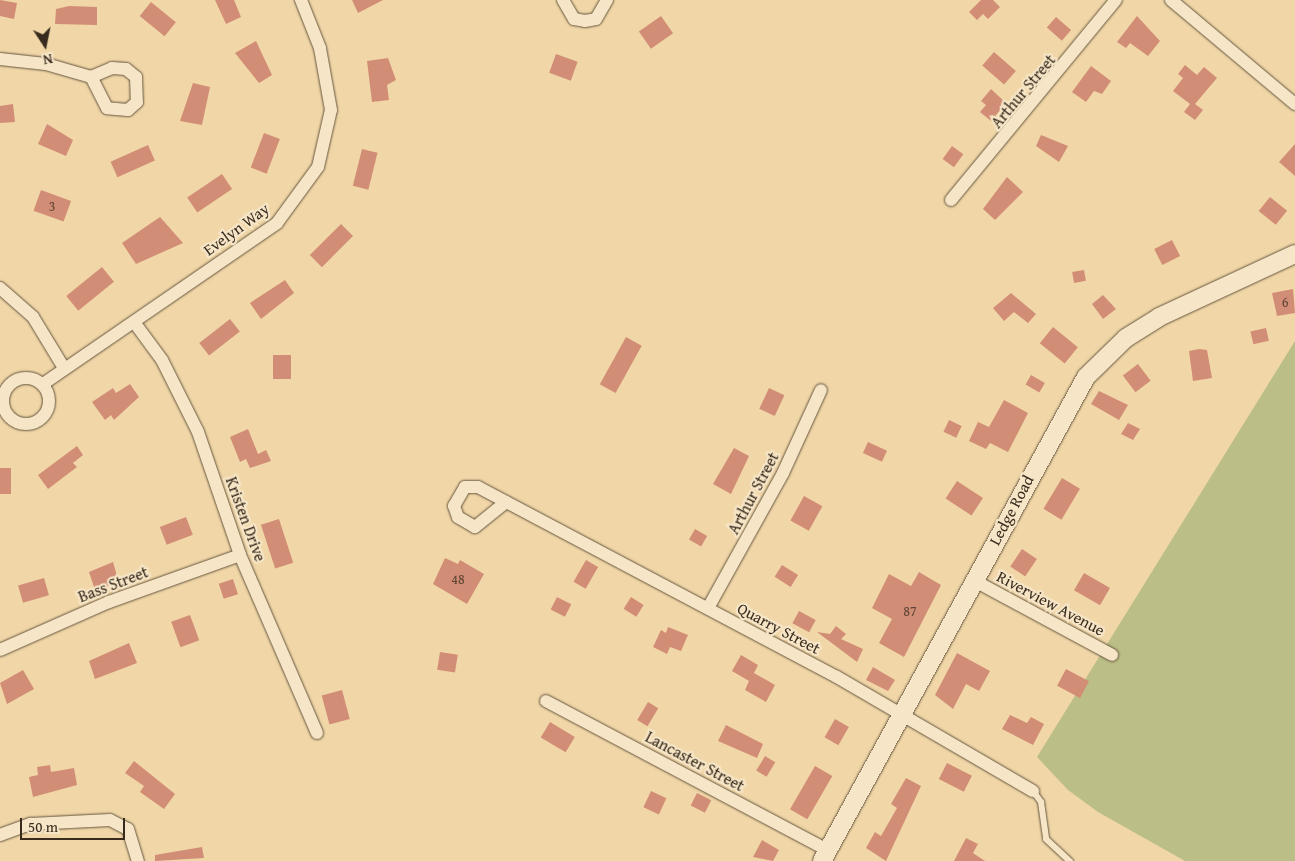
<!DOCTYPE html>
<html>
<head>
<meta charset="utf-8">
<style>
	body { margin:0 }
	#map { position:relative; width:1295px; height:861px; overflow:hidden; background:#f1d7a7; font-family:"Gentium Book Plus",serif }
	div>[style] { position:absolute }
	.green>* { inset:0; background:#bbbe86 }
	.building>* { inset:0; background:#d28d76; transform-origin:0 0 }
	.roads { filter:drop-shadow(0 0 1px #665640) drop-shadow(0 0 1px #665640) }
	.lane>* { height:6px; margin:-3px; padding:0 3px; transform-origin:3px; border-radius:3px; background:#f6e5c6 }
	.street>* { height:12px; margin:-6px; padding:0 6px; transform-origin:6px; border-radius:6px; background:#f6e5c6 }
	.street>.ring { margin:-6px; padding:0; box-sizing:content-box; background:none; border:12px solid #f6e5c6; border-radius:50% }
	.secondary>* { height:18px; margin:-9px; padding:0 9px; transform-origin:9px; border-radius:9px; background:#f6e5c6 }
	span { translate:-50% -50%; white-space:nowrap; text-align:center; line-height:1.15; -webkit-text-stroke:4.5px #f6e5c6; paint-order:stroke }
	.number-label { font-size:14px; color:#5e4434 }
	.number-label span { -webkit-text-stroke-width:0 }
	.street-label { font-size:16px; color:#382b1e }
	.north { position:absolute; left:20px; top:20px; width:50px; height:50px; -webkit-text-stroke:4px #f6e5c6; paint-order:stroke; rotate:169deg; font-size:14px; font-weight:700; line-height:20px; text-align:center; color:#382b1e }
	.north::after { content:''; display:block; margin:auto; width:18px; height:22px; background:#382b1e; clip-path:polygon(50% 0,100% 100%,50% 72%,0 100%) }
	.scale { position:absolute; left:20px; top:818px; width:105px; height:22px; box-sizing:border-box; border:2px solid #382b1e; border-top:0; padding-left:6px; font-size:15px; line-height:18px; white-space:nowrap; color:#382b1e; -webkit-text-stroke:4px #f6e5c6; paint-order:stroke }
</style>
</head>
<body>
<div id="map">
	<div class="green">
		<div style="clip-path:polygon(1295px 341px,1295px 861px,1185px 861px,1098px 812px,1068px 790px,1037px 757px)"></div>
	</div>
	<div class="building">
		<div style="clip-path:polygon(0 0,17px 3px,14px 19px,0 16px)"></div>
		<div style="clip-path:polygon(215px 0,234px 0,241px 17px,226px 24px)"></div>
		<div style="clip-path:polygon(352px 0,383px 0,358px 13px)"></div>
		<div style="clip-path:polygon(981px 0,993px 0,1000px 7px,988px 19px,983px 14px,977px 20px,969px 12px)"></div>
		<div style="left:151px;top:2px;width:32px;height:18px;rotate:39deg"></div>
		<div style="clip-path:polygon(69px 6px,97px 7px,97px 25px,55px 24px,56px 9px)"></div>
		<div style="left:661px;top:16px;width:21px;height:27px;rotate:55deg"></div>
		<div style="clip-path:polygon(1137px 16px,1160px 41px,1148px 56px,1130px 43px,1126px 48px,1117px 42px)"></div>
		<div style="left:1056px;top:17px;width:20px;height:14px;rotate:41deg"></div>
		<div style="clip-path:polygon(256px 41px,272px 75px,259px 83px,235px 53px)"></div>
		<div style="left:994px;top:52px;width:29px;height:18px;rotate:41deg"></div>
		<div style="left:556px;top:54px;width:23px;height:20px;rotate:20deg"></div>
		<div style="clip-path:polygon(388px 58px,396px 80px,387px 85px,389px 100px,372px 102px,367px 61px)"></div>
		<div style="clip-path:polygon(1185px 65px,1197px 75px,1204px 67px,1217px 78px,1195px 104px,1203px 110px,1195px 120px,1184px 112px,1190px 104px,1173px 91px,1183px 78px,1178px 74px)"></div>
		<div style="clip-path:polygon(1091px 66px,1111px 81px,1102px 94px,1094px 91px,1086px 102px,1072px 92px)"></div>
		<div style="clip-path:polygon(193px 83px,210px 87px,202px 125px,180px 121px)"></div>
		<div style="clip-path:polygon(991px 89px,1006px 103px,991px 121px,980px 112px,986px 105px,981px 101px)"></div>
		<div style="clip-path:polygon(13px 104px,15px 122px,0 123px,0 106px)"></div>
		<div style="clip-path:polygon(47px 124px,73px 140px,66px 156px,38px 144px)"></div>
		<div style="left:264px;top:133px;width:17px;height:37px;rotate:21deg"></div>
		<div style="clip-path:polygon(1041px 135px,1068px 146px,1059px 162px,1036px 146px)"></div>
		<div style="clip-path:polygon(1295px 144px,1295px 176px,1279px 162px)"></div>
		<div style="left:148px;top:145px;width:17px;height:41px;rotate:66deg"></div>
		<div style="left:952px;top:146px;width:14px;height:16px;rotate:36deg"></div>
		<div style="left:362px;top:149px;width:16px;height:38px;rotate:14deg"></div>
		<div style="left:222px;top:174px;width:18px;height:42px;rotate:56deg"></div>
		<div style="clip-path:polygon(1007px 177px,1023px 192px,995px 220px,983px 209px)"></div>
		<div style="left:41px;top:190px;width:32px;height:22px;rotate:20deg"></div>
		<div style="left:1270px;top:197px;width:22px;height:18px;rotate:39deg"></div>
		<div style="clip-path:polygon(160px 217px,183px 243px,136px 264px,122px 243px)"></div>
		<div style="left:341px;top:224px;width:17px;height:44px;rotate:45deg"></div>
		<div style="left:1172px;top:240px;width:18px;height:20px;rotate:63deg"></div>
		<div style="left:102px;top:267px;width:19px;height:46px;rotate:51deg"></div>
		<div style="left:1084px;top:270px;width:11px;height:12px;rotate:80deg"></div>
		<div style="clip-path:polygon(285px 280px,294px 293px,261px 319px,250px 303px)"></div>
		<div style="clip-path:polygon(1293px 289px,1295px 313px,1277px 316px,1272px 293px)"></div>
		<div style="clip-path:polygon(1011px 293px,1036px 314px,1028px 323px,1014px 312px,1004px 321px,993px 308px)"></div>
		<div style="clip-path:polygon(1103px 295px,1116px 309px,1103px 319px,1092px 304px)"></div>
		<div style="left:230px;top:319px;width:16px;height:39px;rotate:52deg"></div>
		<div style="left:1053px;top:327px;width:32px;height:21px;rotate:39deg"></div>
		<div style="left:1266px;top:328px;width:13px;height:16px;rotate:77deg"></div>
		<div style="left:626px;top:337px;width:18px;height:54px;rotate:29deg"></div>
		<div style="clip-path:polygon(1199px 349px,1207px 350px,1212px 378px,1193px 381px,1189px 351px)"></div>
		<div style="left:273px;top:355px;width:18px;height:24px"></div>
		<div style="left:1138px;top:364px;width:21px;height:19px;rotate:53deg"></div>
		<div style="left:1031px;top:375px;width:16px;height:11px;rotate:30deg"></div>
		<div style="clip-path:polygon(130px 384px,139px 397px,114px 420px,111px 415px,105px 420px,92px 402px,113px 388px,116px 393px)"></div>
		<div style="left:769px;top:388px;width:17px;height:23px;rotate:25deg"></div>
		<div style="clip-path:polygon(1099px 391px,1128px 405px,1119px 420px,1091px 404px)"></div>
		<div style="clip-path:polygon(1004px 400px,1028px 413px,1008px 452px,990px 443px,986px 449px,969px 441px,978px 422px,989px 427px)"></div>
		<div style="left:949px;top:420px;width:14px;height:13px;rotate:25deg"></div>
		<div style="clip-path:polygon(1128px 423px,1140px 429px,1133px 440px,1121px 434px)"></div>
		<div style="clip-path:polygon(248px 429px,258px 454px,266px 450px,271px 461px,250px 468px,246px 459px,240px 462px,230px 437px)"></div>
		<div style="left:868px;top:442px;width:21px;height:12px;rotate:25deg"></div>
		<div style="clip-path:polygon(77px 446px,83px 455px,73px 463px,77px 467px,48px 489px,38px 475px)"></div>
		<div style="clip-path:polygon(734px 448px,749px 456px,731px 494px,713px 484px)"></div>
		<div style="left:11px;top:468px;width:26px;height:11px;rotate:90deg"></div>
		<div style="left:1062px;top:478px;width:21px;height:36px;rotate:31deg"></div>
		<div style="left:957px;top:481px;width:31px;height:21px;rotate:33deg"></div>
		<div style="left:804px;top:496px;width:21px;height:28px;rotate:29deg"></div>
		<div style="left:186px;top:517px;width:19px;height:28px;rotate:69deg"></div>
		<div style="left:279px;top:519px;width:46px;height:19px;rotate:72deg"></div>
		<div style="left:695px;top:529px;width:14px;height:12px;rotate:30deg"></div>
		<div style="left:1022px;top:549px;width:18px;height:21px;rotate:34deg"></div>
		<div style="clip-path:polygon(445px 558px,458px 564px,460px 560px,484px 574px,467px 604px,433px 584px)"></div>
		<div style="left:586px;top:560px;width:14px;height:25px;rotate:30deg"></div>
		<div style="clip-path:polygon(113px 562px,117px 576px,109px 578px,111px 585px,95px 590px,89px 572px)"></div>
		<div style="left:782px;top:565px;width:19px;height:14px;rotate:32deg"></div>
		<div style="clip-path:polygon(919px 572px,941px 585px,904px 657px,879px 643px,892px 619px,872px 608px,889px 574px,911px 586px)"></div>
		<div style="left:1084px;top:573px;width:30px;height:20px;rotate:30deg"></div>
		<div style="left:44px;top:578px;width:18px;height:27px;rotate:74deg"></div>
		<div style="left:233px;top:579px;width:16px;height:15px;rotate:72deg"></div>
		<div style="left:557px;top:597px;width:16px;height:14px;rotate:27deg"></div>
		<div style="left:631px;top:597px;width:15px;height:14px;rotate:32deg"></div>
		<div style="left:799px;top:611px;width:19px;height:14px;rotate:28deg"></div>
		<div style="left:190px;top:615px;width:27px;height:20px;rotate:70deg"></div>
		<div style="clip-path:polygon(836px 626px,846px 634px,841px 639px,863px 649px,857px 662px,817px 632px,830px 634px)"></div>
		<div style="clip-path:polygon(668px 627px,688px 635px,681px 651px,670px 647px,667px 654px,653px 647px,661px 630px,666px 633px)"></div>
		<div style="clip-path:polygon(129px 643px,137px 663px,95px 679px,89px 661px)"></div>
		<div style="left:440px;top:652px;width:18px;height:18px;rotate:9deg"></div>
		<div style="clip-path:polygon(957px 653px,990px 671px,979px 691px,966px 684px,953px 709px,935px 695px)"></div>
		<div style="clip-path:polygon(741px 655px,758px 665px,754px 673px,775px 685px,766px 702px,745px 690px,749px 681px,732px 671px)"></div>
		<div style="clip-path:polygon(873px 667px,895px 680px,888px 691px,866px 680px)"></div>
		<div style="left:1066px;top:669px;width:26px;height:19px;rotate:28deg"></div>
		<div style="clip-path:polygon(23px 670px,34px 689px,7px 704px,0 683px)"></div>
		<div style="left:342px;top:690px;width:30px;height:21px;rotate:75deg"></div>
		<div style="left:648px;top:702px;width:12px;height:21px;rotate:31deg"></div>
		<div style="clip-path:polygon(1010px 715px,1027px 723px,1031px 717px,1044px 724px,1033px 745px,1002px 729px)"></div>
		<div style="left:835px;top:719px;width:16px;height:21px;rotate:30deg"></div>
		<div style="left:550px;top:722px;width:29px;height:18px;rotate:31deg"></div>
		<div style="clip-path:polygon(726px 725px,763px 744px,757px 758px,718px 741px)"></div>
		<div style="left:765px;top:756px;width:12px;height:17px;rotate:31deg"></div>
		<div style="clip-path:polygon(134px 761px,175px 794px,164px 809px,140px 792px,144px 786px,125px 773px)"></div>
		<div style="left:947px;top:763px;width:28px;height:18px;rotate:27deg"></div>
		<div style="clip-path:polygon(50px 765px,51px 772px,74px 768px,77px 785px,33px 797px,29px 777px,38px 775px,37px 767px)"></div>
		<div style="left:815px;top:766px;width:20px;height:50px;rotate:30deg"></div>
		<div style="clip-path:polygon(906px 778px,921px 786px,886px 861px,866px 848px,875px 832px,881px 836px,897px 808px,891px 804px)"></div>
		<div style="left:651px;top:791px;width:17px;height:18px;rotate:25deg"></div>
		<div style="left:697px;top:793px;width:16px;height:14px;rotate:27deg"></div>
		<div style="clip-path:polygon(966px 838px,978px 844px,973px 853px,985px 861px,954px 861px)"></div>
		<div style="clip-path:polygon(762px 840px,779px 850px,773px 861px,753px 857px)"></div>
		<div style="clip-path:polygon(202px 847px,204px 858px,155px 861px,155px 855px)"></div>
	</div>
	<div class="roads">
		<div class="lane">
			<div style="left:1033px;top:791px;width:14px;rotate:54deg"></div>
			<div style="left:1041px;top:802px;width:37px;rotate:82deg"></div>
			<div style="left:1046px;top:839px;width:33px;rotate:43deg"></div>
		</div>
		<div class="street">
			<div style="left:563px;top:0;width:22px;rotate:60deg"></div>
			<div style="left:574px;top:19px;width:11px;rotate:10deg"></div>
			<div style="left:585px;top:21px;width:11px;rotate:-10deg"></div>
			<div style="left:596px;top:19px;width:22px;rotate:-60deg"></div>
			<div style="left:1171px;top:0;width:162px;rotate:40deg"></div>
			<div style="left:0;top:59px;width:46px;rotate:6.2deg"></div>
			<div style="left:46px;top:64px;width:47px;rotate:16.1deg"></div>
			<div style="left:91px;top:77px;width:23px;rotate:-23deg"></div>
			<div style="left:112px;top:68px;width:14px;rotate:4deg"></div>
			<div style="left:126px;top:69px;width:13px;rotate:39deg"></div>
			<div style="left:136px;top:77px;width:25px;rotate:88deg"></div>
			<div style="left:137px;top:102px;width:12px;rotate:138deg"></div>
			<div style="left:128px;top:110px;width:21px;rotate:-175deg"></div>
			<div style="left:107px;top:108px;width:35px;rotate:-117deg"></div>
			<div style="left:951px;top:200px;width:259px;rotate:-50.5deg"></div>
			<div style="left:0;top:288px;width:44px;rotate:41.3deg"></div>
			<div style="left:33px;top:317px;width:60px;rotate:58.7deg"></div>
			<div style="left:134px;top:322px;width:47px;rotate:53.6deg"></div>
			<div style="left:162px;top:360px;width:80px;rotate:63.4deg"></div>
			<div style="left:198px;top:432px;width:130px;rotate:71.1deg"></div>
			<div style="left:240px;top:555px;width:194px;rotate:66.6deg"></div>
			<div class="ring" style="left:3px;top:378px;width:34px;height:34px"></div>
			<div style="left:43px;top:384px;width:284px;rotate:-34.5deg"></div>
			<div style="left:277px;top:223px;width:69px;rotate:-53.8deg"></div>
			<div style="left:318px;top:167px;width:58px;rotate:-77.2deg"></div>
			<div style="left:331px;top:110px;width:63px;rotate:-100.1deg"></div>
			<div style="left:320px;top:48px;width:52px;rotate:-111.6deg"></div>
			<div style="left:506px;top:502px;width:40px;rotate:141deg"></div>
			<div style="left:475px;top:527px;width:20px;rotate:-150deg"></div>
			<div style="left:458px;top:517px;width:12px;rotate:-110deg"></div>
			<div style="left:454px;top:506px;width:22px;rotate:-60deg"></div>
			<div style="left:465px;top:487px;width:13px"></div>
			<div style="left:478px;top:487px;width:406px;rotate:27.9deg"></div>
			<div style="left:837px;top:677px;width:227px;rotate:30.2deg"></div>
			<div style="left:973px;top:580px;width:158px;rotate:28.3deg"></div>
			<div style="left:708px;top:608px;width:154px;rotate:-60.9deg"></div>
			<div style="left:783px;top:473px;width:91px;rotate:-65.4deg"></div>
			<div style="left:0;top:650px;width:119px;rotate:-23.8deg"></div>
			<div style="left:109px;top:602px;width:139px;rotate:-19.7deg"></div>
			<div style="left:546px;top:701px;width:319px;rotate:27.9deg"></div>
			<div style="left:0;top:835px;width:33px;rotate:-20deg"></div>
			<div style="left:31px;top:824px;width:79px;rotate:-2.9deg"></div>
			<div style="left:110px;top:820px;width:20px;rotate:27deg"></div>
			<div style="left:128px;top:829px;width:34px;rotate:73deg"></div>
		</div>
		<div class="secondary">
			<div style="left:822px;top:861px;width:551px;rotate:-61.39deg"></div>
			<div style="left:1086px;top:377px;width:56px;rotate:-44.3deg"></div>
			<div style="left:1126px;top:338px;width:39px;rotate:-32deg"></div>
			<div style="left:1159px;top:317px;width:150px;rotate:-24.9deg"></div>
		</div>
	</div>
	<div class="number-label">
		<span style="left:52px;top:206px">3</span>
		<span style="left:1285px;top:302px">6</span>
		<span style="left:458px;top:579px">48</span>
		<span style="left:910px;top:611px">87</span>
	</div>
	<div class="street-label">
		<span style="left:1023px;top:91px;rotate:-50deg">Arthur Street</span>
		<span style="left:236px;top:229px;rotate:-36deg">Evelyn Way</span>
		<span style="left:753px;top:493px;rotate:-62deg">Arthur Street</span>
		<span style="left:1011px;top:510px;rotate:-62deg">Ledge Road</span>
		<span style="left:246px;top:519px;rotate:70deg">Kristen Drive</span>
		<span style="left:113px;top:584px;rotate:-21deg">Bass Street</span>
		<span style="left:1051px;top:603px;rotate:28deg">Riverview Avenue</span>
		<span style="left:779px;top:628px;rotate:28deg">Quarry Street</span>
		<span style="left:695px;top:761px;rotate:28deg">Lancaster Street</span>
	</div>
	<div class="north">N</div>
	<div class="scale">50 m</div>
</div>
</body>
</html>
